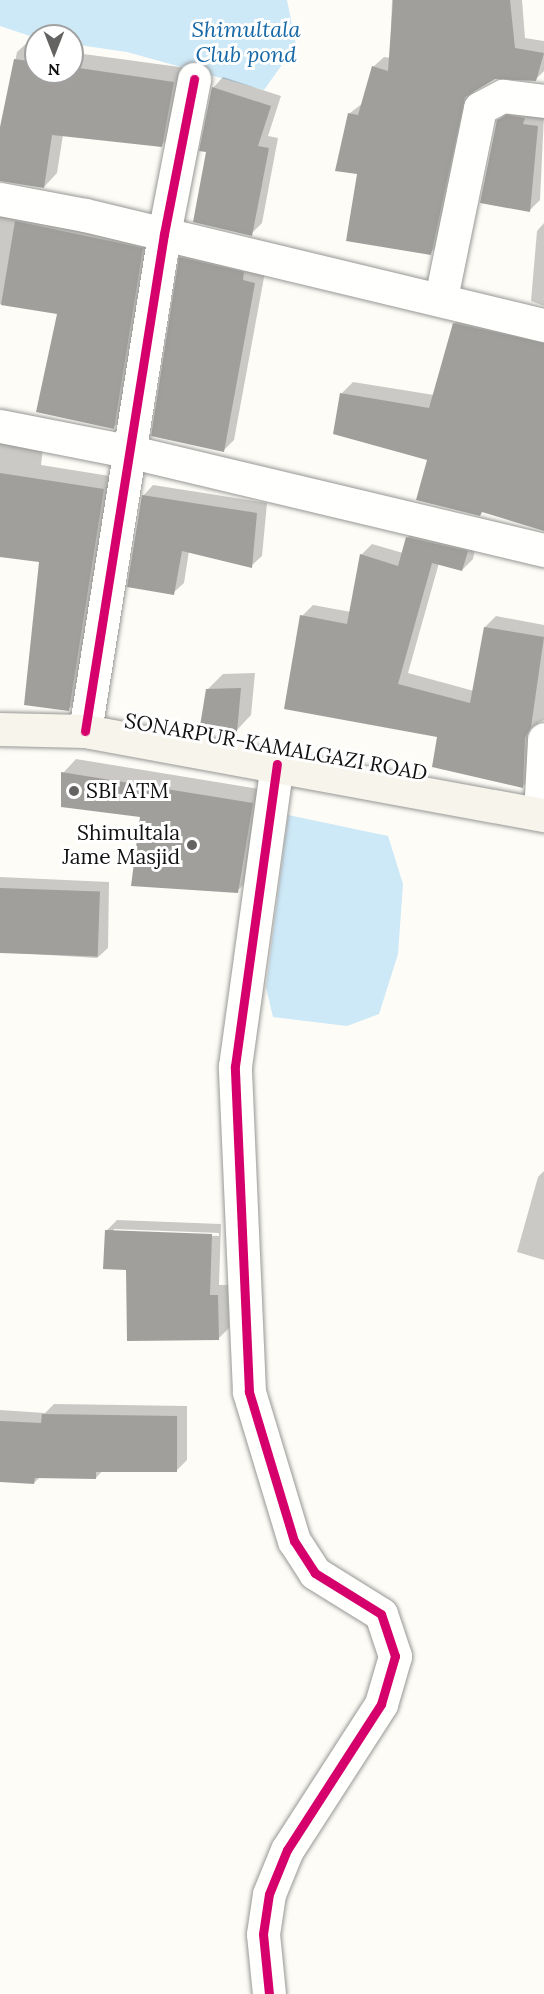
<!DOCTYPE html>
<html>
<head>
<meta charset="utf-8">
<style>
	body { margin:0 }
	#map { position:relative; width:544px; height:1994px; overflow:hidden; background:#fdfcf7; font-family:Lora,serif }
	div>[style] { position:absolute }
	.water>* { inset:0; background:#cde8f7 }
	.shadow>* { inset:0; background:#0003 }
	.building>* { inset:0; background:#a19f9c; transform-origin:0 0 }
	.roads { filter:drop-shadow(0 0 2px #979795) drop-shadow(0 0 2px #979795) }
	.minor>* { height:33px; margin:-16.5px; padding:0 16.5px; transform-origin:16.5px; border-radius:16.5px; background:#fffffe }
	.tertiary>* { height:33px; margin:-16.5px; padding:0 16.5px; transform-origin:16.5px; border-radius:16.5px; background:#fffffe }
	.secondary>* { height:33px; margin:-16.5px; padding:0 16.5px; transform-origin:16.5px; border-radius:16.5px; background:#f6f4eb }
	.cycleway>* { height:9px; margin:-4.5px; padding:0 4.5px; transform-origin:4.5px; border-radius:4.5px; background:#d6006c }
	.dots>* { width:16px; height:16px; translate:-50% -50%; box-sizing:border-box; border:3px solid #fff; border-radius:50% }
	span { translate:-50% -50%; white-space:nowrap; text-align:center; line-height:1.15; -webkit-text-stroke:6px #fff; paint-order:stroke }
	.street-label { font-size:21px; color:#111 }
	.poi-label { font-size:21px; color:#111 }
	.left { translate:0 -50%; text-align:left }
	.right { translate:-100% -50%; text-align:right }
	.water-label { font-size:22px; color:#1768a6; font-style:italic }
	.north { position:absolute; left:24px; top:24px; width:60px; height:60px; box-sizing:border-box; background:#fff; border:2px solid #a0a0a0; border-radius:50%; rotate:180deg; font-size:16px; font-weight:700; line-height:24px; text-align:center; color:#111 }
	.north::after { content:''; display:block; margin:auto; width:21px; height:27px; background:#646362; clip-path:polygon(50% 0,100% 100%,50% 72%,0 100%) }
</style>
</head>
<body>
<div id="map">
	<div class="water">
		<div style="clip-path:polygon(0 0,287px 0,296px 45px,264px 90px,127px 52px,72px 44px,72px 36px,36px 38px,0 26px)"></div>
		<div style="clip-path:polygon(288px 815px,388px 836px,403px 884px,398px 954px,379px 1014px,347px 1026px,273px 1017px,266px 987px)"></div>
	</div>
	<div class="shadow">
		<div style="clip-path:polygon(392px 0,522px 0,525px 38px,544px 41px,544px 71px,535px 80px,495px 78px,474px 90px,441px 243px,430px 253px,350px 113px,363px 103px,373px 67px,384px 57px,390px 58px)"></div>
		<div style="clip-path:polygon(31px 39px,36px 39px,36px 72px,72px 72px,72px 43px,77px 43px,76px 53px,187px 68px,175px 132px,161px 146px,63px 135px,57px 173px,44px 187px,0 180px,0 134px,17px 52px)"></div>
		<div style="clip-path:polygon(223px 77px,281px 96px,268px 136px,278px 138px,262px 223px,251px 234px,208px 151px,213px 88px)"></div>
		<div style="clip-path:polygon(509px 110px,544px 115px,540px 200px,530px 210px,498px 121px)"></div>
		<div style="clip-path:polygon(0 202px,152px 238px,124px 417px,114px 427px,58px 313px,0 304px)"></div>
		<div style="clip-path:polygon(544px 223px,544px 306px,531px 301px,537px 231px)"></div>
		<div style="clip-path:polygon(191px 247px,265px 272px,234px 440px,224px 450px,181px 258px)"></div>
		<div style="clip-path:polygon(466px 312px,544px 330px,544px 524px,429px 459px,342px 393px,353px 382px,434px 395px,455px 323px)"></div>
		<div style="clip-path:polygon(0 430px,44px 439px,41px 465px,116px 477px,81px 697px,68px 710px,41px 561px,0 556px)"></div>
		<div style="clip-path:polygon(153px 485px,267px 503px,262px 556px,251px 566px,189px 551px,184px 583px,173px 593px,143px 496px)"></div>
		<div style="clip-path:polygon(419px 526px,477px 540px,473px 559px,462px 570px,439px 563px,408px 673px,474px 691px,485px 627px,496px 616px,544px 625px,544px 720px,538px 723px,533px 776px,522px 787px,439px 736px,302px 616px,313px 605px,351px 612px,361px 555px,372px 544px,403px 553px,408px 537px)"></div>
		<div style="clip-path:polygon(255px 673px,251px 715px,236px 731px,207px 690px,223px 674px)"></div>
		<div style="clip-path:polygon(76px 759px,265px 790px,251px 877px,237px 891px,142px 815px,63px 773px)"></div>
		<div style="clip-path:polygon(0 877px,109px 882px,108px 948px,97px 958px,0 952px)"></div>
		<div style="clip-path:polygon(544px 1171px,544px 1260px,517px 1252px,538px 1177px)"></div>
		<div style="clip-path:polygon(evenodd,117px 1220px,221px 1224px,219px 1285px,228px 1285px,229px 1328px,218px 1339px,127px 1269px,106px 1231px,117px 1220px,114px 1229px,219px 1233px,219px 1236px,114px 1232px,114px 1229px)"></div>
		<div style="clip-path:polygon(54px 1404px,187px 1406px,187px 1460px,176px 1471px,103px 1470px,96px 1478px,40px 1477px,34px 1483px,0 1481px,0 1410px,45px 1413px)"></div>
	</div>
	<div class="building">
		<div style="clip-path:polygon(393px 0,510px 0,515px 48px,544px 53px,536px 81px,495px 79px,465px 97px,431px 255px,346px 241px,357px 174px,335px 171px,348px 113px,358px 115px,372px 66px,388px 71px)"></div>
		<div style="clip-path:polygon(14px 59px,36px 62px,36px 72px,72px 72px,72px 67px,174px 82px,162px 147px,52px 135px,44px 188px,0 181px,0 127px)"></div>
		<div style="clip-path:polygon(212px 87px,271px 106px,258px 146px,269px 148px,252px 236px,193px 222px,206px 152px,199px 151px)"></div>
		<div style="clip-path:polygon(507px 115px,525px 118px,523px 124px,538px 126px,530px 212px,480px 203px,497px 120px)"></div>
		<div style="clip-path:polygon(15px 221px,143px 248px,114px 429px,36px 412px,57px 314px,1px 305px)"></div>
		<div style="clip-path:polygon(179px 257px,244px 272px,243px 280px,255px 283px,224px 452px,151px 436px)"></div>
		<div style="clip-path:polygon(453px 323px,544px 343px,544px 531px,482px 512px,480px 516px,416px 500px,427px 460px,333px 434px,340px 393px,429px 408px)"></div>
		<div style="clip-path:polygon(0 473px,104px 489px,69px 711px,24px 705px,39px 562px,0 557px)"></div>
		<div style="clip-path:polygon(142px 495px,257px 513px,252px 568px,182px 551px,174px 595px,127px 587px)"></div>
		<div style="clip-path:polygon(406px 537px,468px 551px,462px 571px,432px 563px,398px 684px,470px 703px,484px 627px,544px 637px,531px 727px,525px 738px,523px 788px,432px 767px,437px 737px,284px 709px,300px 615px,347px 624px,360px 554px,398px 566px)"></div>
		<div style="clip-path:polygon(241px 688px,237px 732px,200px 726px,206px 689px)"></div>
		<div style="clip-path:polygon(61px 772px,253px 803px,238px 893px,131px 886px,140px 817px,61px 807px)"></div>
		<div style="left:0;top:888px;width:100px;height:65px;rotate:2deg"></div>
		<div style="clip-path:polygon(105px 1230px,212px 1234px,210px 1295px,218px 1295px,219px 1340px,127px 1341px,126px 1270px,103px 1269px)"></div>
		<div style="clip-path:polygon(42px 1414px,177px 1416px,177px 1472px,96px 1472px,96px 1479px,35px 1478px,34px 1484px,0 1482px,0 1421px,41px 1423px)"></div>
	</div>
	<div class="roads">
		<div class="minor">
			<div style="left:0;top:199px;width:86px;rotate:10.7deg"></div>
			<div style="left:85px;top:215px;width:472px;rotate:13.5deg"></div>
			<div style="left:441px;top:298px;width:194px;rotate:-78.4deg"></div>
			<div style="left:480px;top:108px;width:26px;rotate:-28deg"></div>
			<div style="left:503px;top:96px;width:41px;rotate:7deg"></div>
			<div style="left:0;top:426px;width:130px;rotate:11.1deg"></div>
			<div style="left:128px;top:451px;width:428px;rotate:13.4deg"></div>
			<div style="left:85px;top:731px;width:503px;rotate:-80.97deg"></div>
			<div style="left:164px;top:234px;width:158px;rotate:-79deg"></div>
			<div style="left:269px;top:1994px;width:60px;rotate:-95.7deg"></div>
			<div style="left:263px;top:1934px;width:40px;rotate:-81.5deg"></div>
			<div style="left:269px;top:1894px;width:48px;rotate:-67.8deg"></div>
			<div style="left:287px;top:1850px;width:174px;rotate:-57.2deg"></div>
			<div style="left:381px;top:1704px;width:50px;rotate:-73.7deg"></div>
			<div style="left:395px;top:1656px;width:44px;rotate:-108.4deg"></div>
			<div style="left:381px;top:1614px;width:78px;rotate:-148.2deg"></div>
			<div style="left:315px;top:1573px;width:38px;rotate:-123deg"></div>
			<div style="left:294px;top:1541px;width:156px;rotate:-106.8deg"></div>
			<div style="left:249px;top:1392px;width:326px;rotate:-92.5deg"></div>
			<div style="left:235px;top:1066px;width:305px;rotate:-82.1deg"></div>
		</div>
		<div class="tertiary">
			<div style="left:540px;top:814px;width:75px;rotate:-86.9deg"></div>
		</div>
		<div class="secondary">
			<div style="left:0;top:729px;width:85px;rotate:1.3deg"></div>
			<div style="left:85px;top:731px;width:467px;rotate:10.4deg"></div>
		</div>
	</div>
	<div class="cycleway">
		<div style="left:85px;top:731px;width:503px;rotate:-80.97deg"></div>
		<div style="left:164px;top:234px;width:158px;rotate:-79deg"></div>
		<div style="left:269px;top:1994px;width:60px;rotate:-95.7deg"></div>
		<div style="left:263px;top:1934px;width:40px;rotate:-81.5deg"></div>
		<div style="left:269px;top:1894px;width:48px;rotate:-67.8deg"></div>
		<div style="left:287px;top:1850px;width:174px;rotate:-57.2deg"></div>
		<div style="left:381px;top:1704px;width:50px;rotate:-73.7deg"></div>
		<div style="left:395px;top:1656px;width:44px;rotate:-108.4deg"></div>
		<div style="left:381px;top:1614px;width:78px;rotate:-148.2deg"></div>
		<div style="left:315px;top:1573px;width:38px;rotate:-123deg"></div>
		<div style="left:294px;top:1541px;width:156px;rotate:-106.8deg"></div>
		<div style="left:249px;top:1392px;width:326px;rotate:-92.5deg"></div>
		<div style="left:235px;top:1066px;width:305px;rotate:-82.1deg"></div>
	</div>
	<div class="dots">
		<div style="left:74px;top:791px;background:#646362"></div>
		<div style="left:192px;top:845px;background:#646362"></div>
	</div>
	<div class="street-label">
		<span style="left:276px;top:747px;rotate:10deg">SONARPUR-KAMALGAZI ROAD</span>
	</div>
	<div class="poi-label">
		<span class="left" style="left:86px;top:791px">SBI ATM</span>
		<span class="right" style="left:180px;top:845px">Shimultala<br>Jame Masjid</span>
	</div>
	<div class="water-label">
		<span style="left:246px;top:42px">Shimultala<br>Club pond</span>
	</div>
	<div class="north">N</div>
</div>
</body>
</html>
